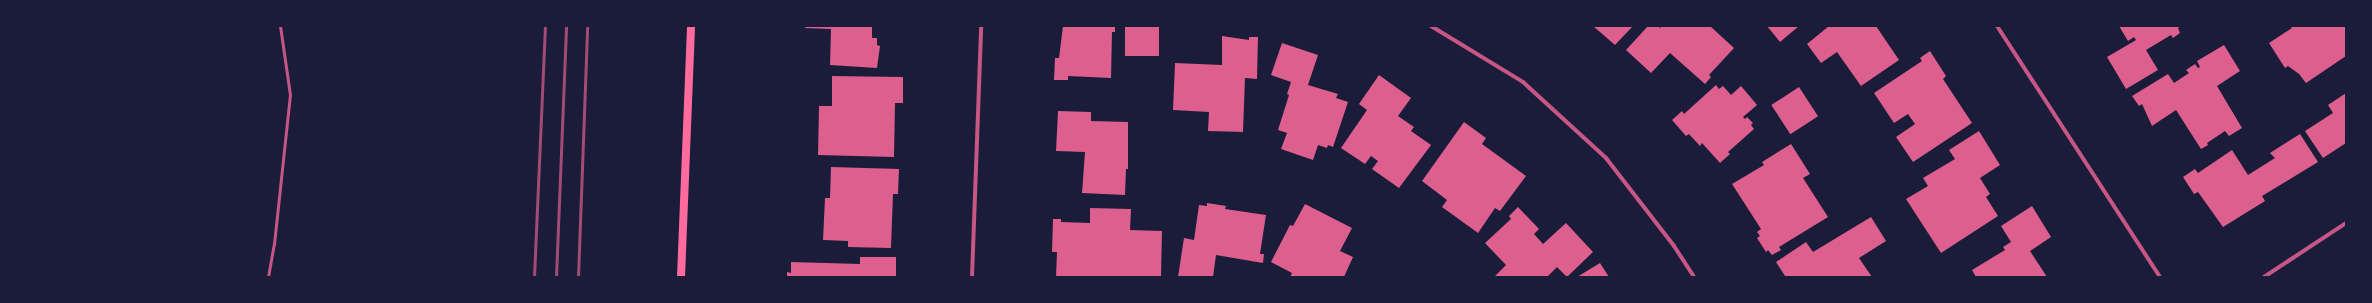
<!DOCTYPE html>
<html>
<head>
<meta charset="utf-8">
<style>
	body { margin:0 }
	#map { position:relative; width:2372px; height:303px; overflow:hidden; background:#1b1b3a; font-family:"Sofia Sans Condensed",sans-serif }
	div>[style] { position:absolute }
	.building>* { inset:0; background:#dd5f8e; transform-origin:0 0 }
	.service>* { height:3px; margin:-1.5px; padding:0 1.5px; transform-origin:1.5px; border-radius:1.5px; background:#c65784 }
	.minor>* { height:4px; margin:-2px; padding:0 2px; transform-origin:2px; border-radius:2px; background:#c65784 }
	.secondary>* { height:8px; margin:-4px; padding:0 4px; transform-origin:4px; border-radius:4px; background:#ff6b9d }
	.rail>* { height:3px; margin:-1.5px; padding:0 1.5px; transform-origin:1.5px; border-radius:1.5px; background:#a44b75 }
	span { translate:-50% -50%; white-space:nowrap; text-align:center; line-height:1.15; -webkit-text-stroke:3px #1b1b3a; paint-order:stroke }
	.frame { position:absolute; inset:0; border:27px solid #1b1b3a; pointer-events:none }
</style>
</head>
<body>
<div id="map">
	<div class="building">
		<div style="clip-path:polygon(806px 26px,872px 26px,872px 38px,877px 38px,877px 45px,880px 46px,877px 68px,830px 65px,831px 29px,805px 28px)"></div>
		<div style="clip-path:polygon(1063px 26px,1115px 26px,1115px 32px,1112px 32px,1111px 78px,1068px 76px,1068px 80px,1054px 80px,1055px 58px,1059px 58px)"></div>
		<div style="left:1125px;top:26px;width:34px;height:30px"></div>
		<div style="clip-path:polygon(1593px 26px,1633px 26px,1615px 45px)"></div>
		<div style="clip-path:polygon(1648px 26px,1658px 26px,1660px 28px,1662px 26px,1710px 26px,1734px 48px,1709px 75px,1711px 77px,1705px 84px,1670px 53px,1651px 73px,1626px 50px)"></div>
		<div style="clip-path:polygon(1767px 26px,1799px 26px,1780px 42px)"></div>
		<div style="clip-path:polygon(1829px 26px,1876px 26px,1899px 60px,1861px 86px,1837px 52px,1821px 63px,1807px 44px)"></div>
		<div style="clip-path:polygon(2119px 26px,2181px 26px,2178px 28px,2180px 33px,2173px 38px,2171px 35px,2146px 50px,2158px 70px,2126px 89px,2107px 57px,2136px 40px,2134px 37px,2128px 41px)"></div>
		<div style="clip-path:polygon(2290px 26px,2346px 26px,2346px 56px,2306px 83px,2299px 74px,2288px 66px,2285px 68px,2269px 43px,2292px 28px)"></div>
		<div style="clip-path:polygon(1222px 36px,1249px 40px,1249px 37px,1258px 37px,1257px 79px,1245px 78px,1243px 132px,1208px 131px,1209px 112px,1173px 110px,1175px 63px,1222px 65px)"></div>
		<div style="clip-path:polygon(1282px 43px,1318px 55px,1308px 85px,1338px 94px,1336px 98px,1348px 102px,1333px 147px,1328px 145px,1327px 148px,1318px 145px,1313px 160px,1281px 149px,1287px 133px,1278px 130px,1289px 95px,1287px 94px,1291px 82px,1271px 75px)"></div>
		<div style="clip-path:polygon(2224px 45px,2240px 71px,2217px 86px,2242px 128px,2229px 136px,2225px 131px,2207px 143px,2208px 145px,2201px 149px,2176px 110px,2152px 126px,2142px 104px,2139px 106px,2132px 96px,2168px 74px,2174px 83px,2189px 73px,2186px 70px,2195px 64px,2198px 68px,2200px 67px,2197px 61px)"></div>
		<div style="clip-path:polygon(1930px 51px,1946px 76px,1943px 79px,1972px 123px,1913px 162px,1896px 137px,1915px 124px,1908px 114px,1894px 123px,1874px 93px,1922px 61px,1920px 58px)"></div>
		<div style="clip-path:polygon(1379px 75px,1411px 98px,1398px 116px,1414px 127px,1411px 131px,1431px 145px,1399px 188px,1372px 169px,1378px 161px,1371px 156px,1365px 164px,1341px 148px,1367px 110px,1359px 104px)"></div>
		<div style="clip-path:polygon(832px 76px,903px 77px,903px 103px,895px 103px,894px 157px,818px 155px,819px 106px,832px 106px)"></div>
		<div style="clip-path:polygon(1716px 85px,1719px 89px,1723px 86px,1731px 95px,1741px 86px,1757px 105px,1743px 117px,1745px 119px,1747px 117px,1753px 123px,1751px 125px,1754px 129px,1728px 152px,1730px 154px,1720px 163px,1702px 143px,1700px 146px,1689px 134px,1686px 136px,1672px 120px,1682px 111px,1684px 114px)"></div>
		<div style="left:1799px;top:87px;width:35px;height:33px;rotate:57deg"></div>
		<div style="clip-path:polygon(2346px 93px,2346px 143px,2323px 158px,2305px 131px,2333px 113px,2328px 105px)"></div>
		<div style="clip-path:polygon(1058px 111px,1091px 112px,1091px 121px,1128px 122px,1128px 169px,1126px 169px,1125px 195px,1082px 193px,1085px 152px,1056px 151px)"></div>
		<div style="clip-path:polygon(1464px 122px,1486px 138px,1482px 144px,1526px 176px,1500px 211px,1495px 208px,1478px 233px,1442px 207px,1447px 200px,1422px 181px)"></div>
		<div style="clip-path:polygon(1979px 131px,2000px 165px,1980px 178px,1990px 194px,1986px 197px,1998px 216px,1941px 253px,1906px 199px,1928px 186px,1923px 178px,1955px 159px,1949px 150px)"></div>
		<div style="clip-path:polygon(2300px 134px,2318px 162px,2262px 196px,2265px 201px,2223px 227px,2198px 192px,2194px 194px,2183px 177px,2195px 169px,2198px 173px,2232px 150px,2248px 175px,2275px 158px,2270px 153px)"></div>
		<div style="clip-path:polygon(1791px 144px,1810px 174px,1803px 178px,1828px 217px,1779px 247px,1781px 250px,1772px 255px,1768px 250px,1766px 252px,1757px 238px,1760px 236px,1757px 232px,1761px 229px,1732px 184px,1764px 165px,1762px 162px)"></div>
		<div style="clip-path:polygon(831px 167px,899px 169px,898px 194px,893px 194px,891px 248px,848px 247px,848px 241px,823px 240px,825px 198px,830px 198px)"></div>
		<div style="clip-path:polygon(1207px 203px,1226px 206px,1225px 209px,1266px 215px,1260px 254px,1264px 254px,1263px 263px,1216px 255px,1213px 277px,1178px 277px,1184px 238px,1194px 240px,1199px 205px,1207px 206px)"></div>
		<div style="clip-path:polygon(1305px 204px,1352px 228px,1340px 251px,1353px 257px,1344px 277px,1290px 277px,1292px 273px,1271px 262px,1290px 225px,1293px 226px)"></div>
		<div style="clip-path:polygon(2032px 206px,2051px 237px,2030px 251px,2047px 277px,1976px 277px,1972px 270px,2005px 250px,2003px 247px,2011px 242px,2001px 226px)"></div>
		<div style="clip-path:polygon(1518px 207px,1539px 229px,1534px 234px,1543px 244px,1566px 223px,1593px 252px,1567px 277px,1557px 267px,1547px 277px,1494px 277px,1506px 265px,1485px 243px,1511px 219px,1509px 216px)"></div>
		<div style="clip-path:polygon(1090px 208px,1131px 209px,1130px 230px,1162px 231px,1161px 277px,1056px 277px,1057px 252px,1052px 252px,1053px 219px,1061px 219px,1061px 222px,1090px 223px)"></div>
		<div style="clip-path:polygon(1871px 217px,1886px 241px,1859px 258px,1872px 277px,1783px 277px,1785px 276px,1776px 262px,1806px 242px,1813px 252px)"></div>
		<div style="clip-path:polygon(860px 257px,896px 257px,896px 277px,787px 277px,787px 272px,791px 273px,791px 262px,860px 264px)"></div>
		<div style="clip-path:polygon(1600px 263px,1609px 277px,1577px 277px)"></div>
	</div>
	<div class="service">
		<div style="left:268px;top:277px;width:34px;rotate:-80deg"></div>
		<div style="left:274px;top:244px;width:150px;rotate:-83.9deg"></div>
		<div style="left:290px;top:95px;width:70px;rotate:-98.2deg"></div>
	</div>
	<div class="minor">
		<div style="left:1431px;top:26px;width:108px;rotate:31.3deg"></div>
		<div style="left:1523px;top:82px;width:113px;rotate:42.5deg"></div>
		<div style="left:1606px;top:158px;width:111px;rotate:52.3deg"></div>
		<div style="left:1674px;top:246px;width:37px;rotate:57deg"></div>
		<div style="left:1997px;top:26px;width:299px;rotate:57deg"></div>
		<div style="left:972px;top:277px;width:251px;rotate:-87.9deg"></div>
		<div style="left:2264px;top:277px;width:98px;rotate:-33.4deg"></div>
	</div>
	<div class="secondary">
		<div style="left:681px;top:277px;width:251px;rotate:-87.7deg"></div>
	</div>
	<div class="rail">
		<div style="left:534px;top:277px;width:251px;rotate:-87.5deg"></div>
		<div style="left:556px;top:277px;width:251px;rotate:-87.7deg"></div>
		<div style="left:578px;top:277px;width:251px;rotate:-87.9deg"></div>
	</div>
	<div class="frame"></div>
</div>
</body>
</html>
